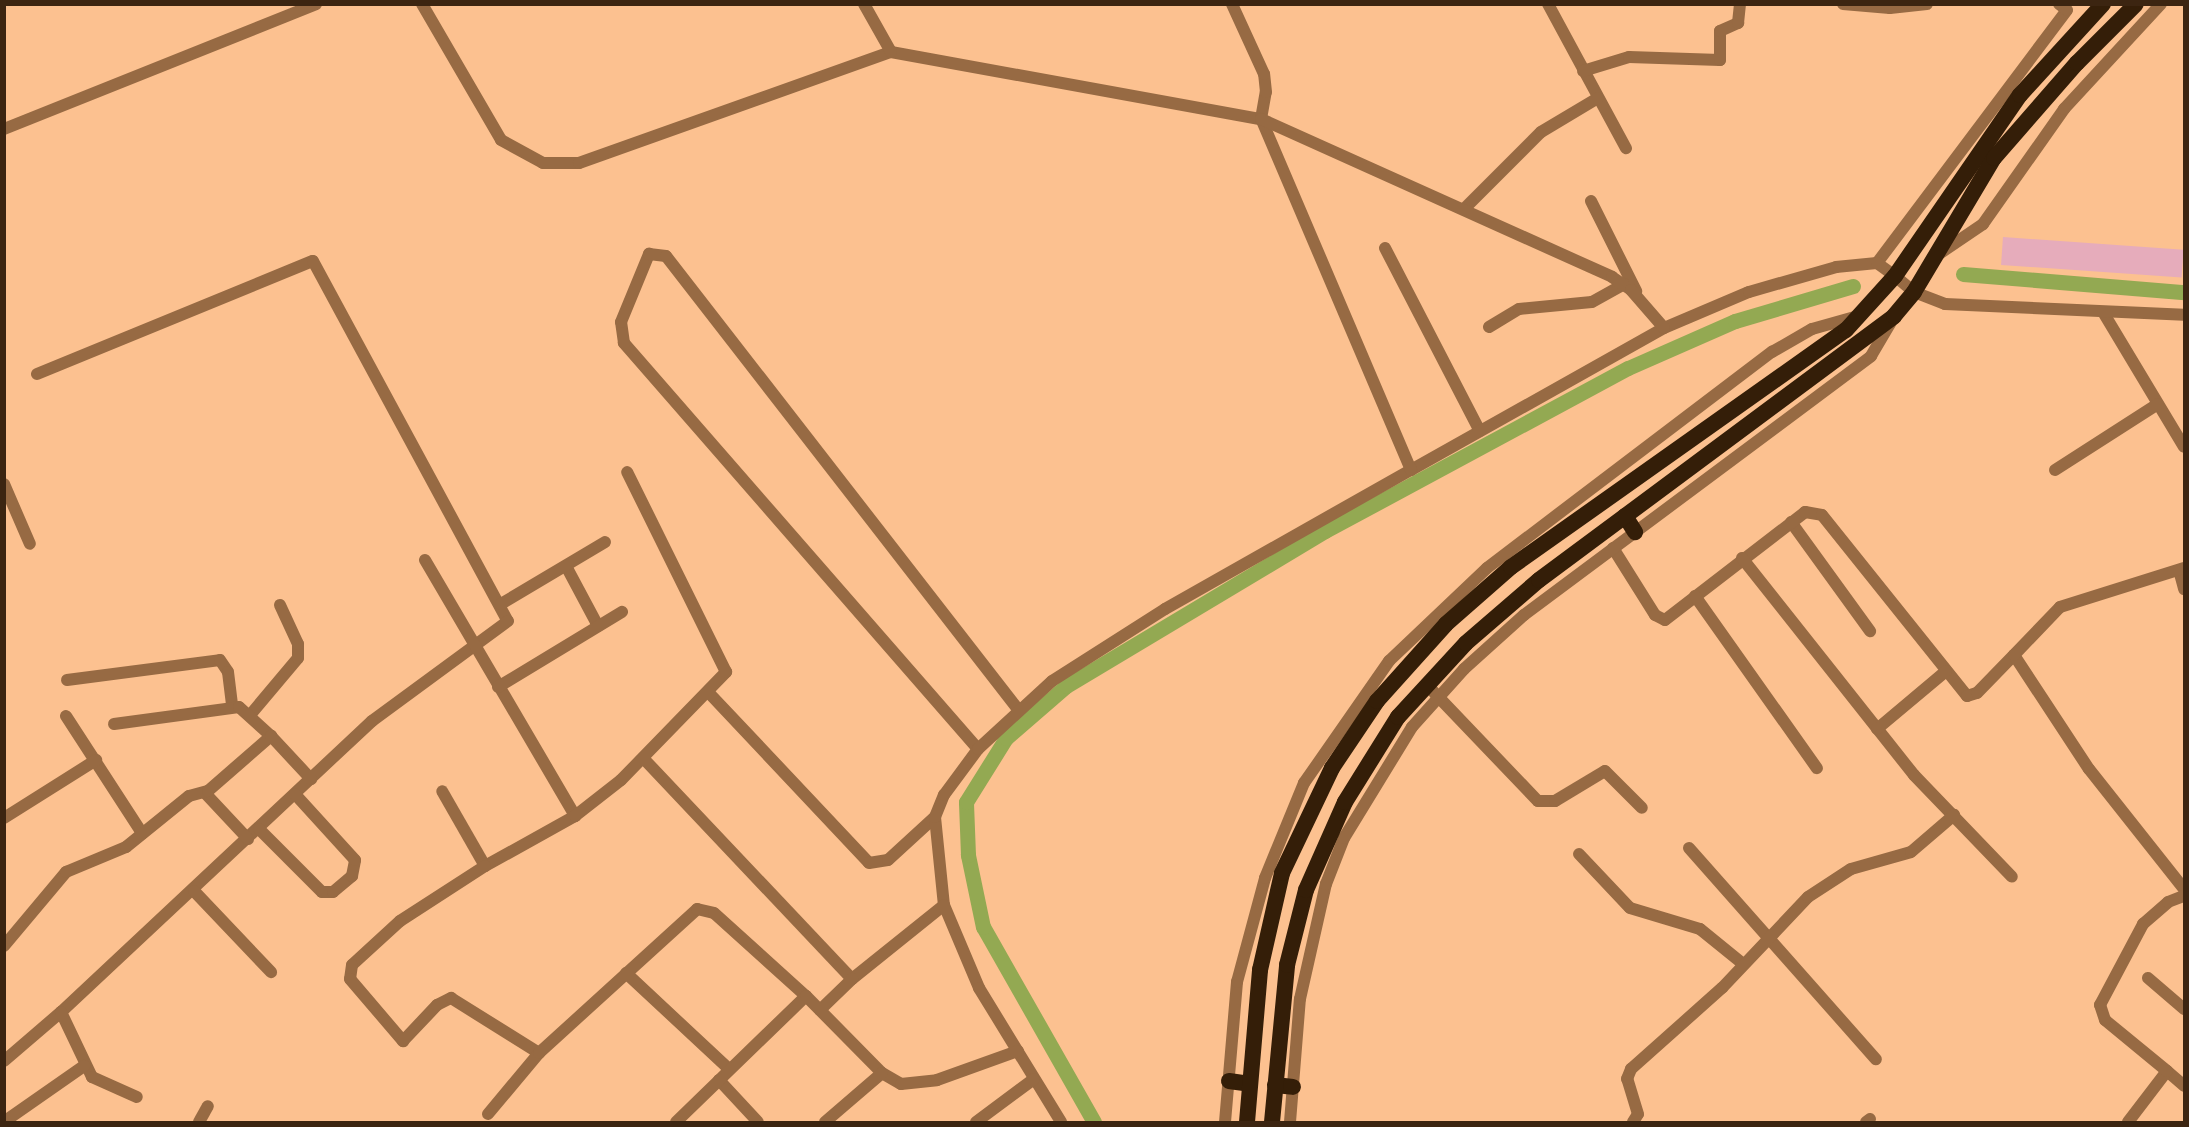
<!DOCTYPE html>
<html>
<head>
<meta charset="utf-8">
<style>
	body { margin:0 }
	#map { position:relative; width:2189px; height:1127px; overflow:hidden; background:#fcc190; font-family:Poppins,sans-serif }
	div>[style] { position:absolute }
	.green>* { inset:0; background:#e6acbb; transform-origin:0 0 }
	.canal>* { height:15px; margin:-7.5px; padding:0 7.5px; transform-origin:7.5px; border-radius:7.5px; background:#93a952 }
	.minor>* { height:12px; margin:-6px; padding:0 6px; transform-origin:6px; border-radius:6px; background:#976a43 }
	.tertiary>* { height:12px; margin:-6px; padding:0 6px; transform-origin:6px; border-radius:6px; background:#976a43 }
	.trunk>* { height:16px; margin:-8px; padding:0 8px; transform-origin:8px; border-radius:8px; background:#341e08 }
	span { translate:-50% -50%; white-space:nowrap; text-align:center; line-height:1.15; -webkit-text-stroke:6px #fcc190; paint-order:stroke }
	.frame { position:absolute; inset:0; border:6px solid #3c2511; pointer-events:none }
</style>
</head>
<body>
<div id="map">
	<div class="green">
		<div style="left:2003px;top:237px;width:181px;height:28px;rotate:4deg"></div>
	</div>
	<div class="canal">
		<div style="left:1963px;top:274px;width:222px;rotate:4.7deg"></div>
		<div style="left:1094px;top:1122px;width:224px;rotate:-119.6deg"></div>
		<div style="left:983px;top:927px;width:74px;rotate:-101.8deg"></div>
		<div style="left:968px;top:855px;width:53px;rotate:-92.2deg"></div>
		<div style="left:966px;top:802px;width:75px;rotate:-58deg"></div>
		<div style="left:1006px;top:738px;width:79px;rotate:-40.9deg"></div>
		<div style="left:1066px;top:686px;width:302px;rotate:-30.9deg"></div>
		<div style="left:1325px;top:531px;width:344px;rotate:-28.3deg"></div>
		<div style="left:1628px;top:368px;width:117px;rotate:-23.7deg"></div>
		<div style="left:1735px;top:321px;width:123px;rotate:-16.5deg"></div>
	</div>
	<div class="minor">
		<div style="left:422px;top:4px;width:157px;rotate:59.8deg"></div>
		<div style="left:501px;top:140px;width:48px;rotate:28.7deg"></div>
		<div style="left:543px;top:163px;width:36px"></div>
		<div style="left:579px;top:163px;width:331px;rotate:-19.6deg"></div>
		<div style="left:891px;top:52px;width:376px;rotate:10.3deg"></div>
		<div style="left:1261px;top:119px;width:27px;rotate:-80deg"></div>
		<div style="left:1266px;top:92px;width:18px;rotate:-96deg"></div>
		<div style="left:1264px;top:74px;width:77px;rotate:-114.6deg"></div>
		<div style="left:864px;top:4px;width:55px;rotate:60.6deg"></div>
		<div style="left:1548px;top:4px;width:164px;rotate:61.6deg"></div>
		<div style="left:1843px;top:4px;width:47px;rotate:4.9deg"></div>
		<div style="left:1890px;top:8px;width:37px;rotate:-6deg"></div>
		<div style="left:1583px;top:71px;width:48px;rotate:-16.9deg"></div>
		<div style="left:1629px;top:57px;width:91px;rotate:1.9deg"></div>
		<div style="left:1720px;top:60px;width:29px;rotate:-90deg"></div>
		<div style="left:1720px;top:31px;width:20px;rotate:-24deg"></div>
		<div style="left:1738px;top:23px;width:19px;rotate:-84deg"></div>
		<div style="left:4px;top:129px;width:336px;rotate:-21.8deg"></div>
		<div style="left:1591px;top:201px;width:101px;rotate:63.4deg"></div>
		<div style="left:1465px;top:208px;width:107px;rotate:-45deg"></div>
		<div style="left:1541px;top:132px;width:66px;rotate:-30.8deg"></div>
		<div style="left:1385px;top:248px;width:206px;rotate:62.6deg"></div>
		<div style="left:1936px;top:256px;width:57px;rotate:-34.2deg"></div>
		<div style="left:1983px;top:224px;width:141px;rotate:-54.8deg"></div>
		<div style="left:2064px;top:109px;width:143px;rotate:-47.3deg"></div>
		<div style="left:1877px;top:263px;width:316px;rotate:-53.1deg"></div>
		<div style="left:2067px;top:10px;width:10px;rotate:-143deg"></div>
		<div style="left:2103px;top:312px;width:157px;rotate:59deg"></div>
		<div style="left:1489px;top:327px;width:35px;rotate:-31deg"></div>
		<div style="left:1519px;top:309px;width:73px;rotate:-5.5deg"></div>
		<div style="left:1592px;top:302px;width:37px;rotate:-29deg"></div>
		<div style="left:37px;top:374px;width:298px;rotate:-22.3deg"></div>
		<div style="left:313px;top:261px;width:409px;rotate:61.6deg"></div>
		<div style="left:508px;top:621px;width:169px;rotate:143.7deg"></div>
		<div style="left:372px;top:721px;width:426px;rotate:136.9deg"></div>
		<div style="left:1411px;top:470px;width:290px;rotate:-29.3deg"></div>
		<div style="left:1664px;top:328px;width:92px;rotate:-23deg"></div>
		<div style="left:1749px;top:292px;width:91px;rotate:-16deg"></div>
		<div style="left:1836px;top:267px;width:41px;rotate:-5.6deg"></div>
		<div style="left:1877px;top:263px;width:22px;rotate:36deg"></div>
		<div style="left:2055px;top:470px;width:122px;rotate:-32.7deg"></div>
		<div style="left:4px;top:484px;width:65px;rotate:66.6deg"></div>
		<div style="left:1791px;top:522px;width:135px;rotate:54.1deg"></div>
		<div style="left:1613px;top:548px;width:79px;rotate:57.9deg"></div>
		<div style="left:1655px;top:615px;width:11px;rotate:27deg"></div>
		<div style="left:1665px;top:620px;width:177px;rotate:-37.6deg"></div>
		<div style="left:1805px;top:512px;width:17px;rotate:10deg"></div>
		<div style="left:1822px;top:515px;width:232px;rotate:51.3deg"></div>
		<div style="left:1967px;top:696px;width:10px;rotate:-17deg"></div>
		<div style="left:1977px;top:693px;width:53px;rotate:-45.8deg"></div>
		<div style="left:2014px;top:655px;width:136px;rotate:56.7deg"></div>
		<div style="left:2089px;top:769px;width:153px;rotate:51.6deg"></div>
		<div style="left:1742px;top:558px;width:277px;rotate:51.6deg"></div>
		<div style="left:1914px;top:775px;width:141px;rotate:46.1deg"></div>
		<div style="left:425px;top:560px;width:297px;rotate:59.6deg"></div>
		<div style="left:575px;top:816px;width:103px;rotate:150.9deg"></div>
		<div style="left:485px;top:866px;width:86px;rotate:-119.8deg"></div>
		<div style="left:566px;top:566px;width:68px;rotate:61.9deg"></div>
		<div style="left:2179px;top:570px;width:20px;rotate:75deg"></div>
		<div style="left:1695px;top:596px;width:211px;rotate:54.7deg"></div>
		<div style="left:501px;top:604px;width:121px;rotate:-30.8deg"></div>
		<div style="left:2014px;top:655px;width:66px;rotate:-46.2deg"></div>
		<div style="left:2060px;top:607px;width:130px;rotate:-17.5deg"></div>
		<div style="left:67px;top:680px;width:154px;rotate:-7.4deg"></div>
		<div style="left:220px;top:660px;width:14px;rotate:56deg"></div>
		<div style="left:228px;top:672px;width:35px;rotate:83deg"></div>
		<div style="left:1426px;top:684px;width:162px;rotate:46.3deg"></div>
		<div style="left:1538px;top:801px;width:17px"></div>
		<div style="left:1555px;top:801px;width:58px;rotate:-31deg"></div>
		<div style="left:1605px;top:771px;width:52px;rotate:45deg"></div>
		<div style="left:498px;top:687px;width:145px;rotate:-31.2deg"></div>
		<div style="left:709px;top:693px;width:233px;rotate:46.7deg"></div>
		<div style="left:869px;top:863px;width:19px;rotate:-9deg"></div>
		<div style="left:888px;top:860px;width:64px;rotate:-42.5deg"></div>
		<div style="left:935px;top:817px;width:88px;rotate:84.2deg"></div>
		<div style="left:251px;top:714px;width:73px;rotate:-50deg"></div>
		<div style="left:298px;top:658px;width:14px;rotate:-90deg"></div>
		<div style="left:298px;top:644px;width:43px;rotate:-114.8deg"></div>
		<div style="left:66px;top:716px;width:140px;rotate:57deg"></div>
		<div style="left:114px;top:724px;width:126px;rotate:-7.7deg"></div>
		<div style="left:239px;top:707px;width:43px;rotate:42.2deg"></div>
		<div style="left:1877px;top:729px;width:90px;rotate:-40deg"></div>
		<div style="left:978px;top:749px;width:539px;rotate:-131.09deg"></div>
		<div style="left:624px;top:343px;width:21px;rotate:-98deg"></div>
		<div style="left:621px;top:322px;width:74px;rotate:-67.6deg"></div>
		<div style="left:649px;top:254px;width:17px;rotate:7deg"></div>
		<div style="left:666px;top:256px;width:572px;rotate:52.17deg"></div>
		<div style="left:643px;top:758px;width:304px;rotate:46.6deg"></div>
		<div style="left:852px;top:979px;width:118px;rotate:-38.8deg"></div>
		<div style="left:944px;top:905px;width:90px;rotate:67.1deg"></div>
		<div style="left:979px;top:988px;width:157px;rotate:58.5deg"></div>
		<div style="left:205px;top:793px;width:63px;rotate:46.9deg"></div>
		<div style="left:575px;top:816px;width:58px;rotate:-38deg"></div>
		<div style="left:621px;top:780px;width:151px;rotate:-45.8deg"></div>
		<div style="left:726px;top:672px;width:223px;rotate:-116.3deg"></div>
		<div style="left:935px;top:817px;width:24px;rotate:-68deg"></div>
		<div style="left:944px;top:795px;width:57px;rotate:-53.5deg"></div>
		<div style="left:978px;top:749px;width:100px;rotate:-42.6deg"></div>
		<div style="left:1052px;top:681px;width:134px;rotate:-32.5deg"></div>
		<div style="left:1165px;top:609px;width:283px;rotate:-29.5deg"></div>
		<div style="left:1411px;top:470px;width:382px;rotate:-113.1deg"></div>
		<div style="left:1261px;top:119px;width:385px;rotate:24.2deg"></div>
		<div style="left:1612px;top:277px;width:23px;rotate:34deg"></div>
		<div style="left:1631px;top:290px;width:50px;rotate:49deg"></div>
		<div style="left:4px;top:818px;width:109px;rotate:-32.2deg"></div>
		<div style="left:259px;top:829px;width:89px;rotate:45deg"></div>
		<div style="left:322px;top:892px;width:11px"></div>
		<div style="left:333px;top:892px;width:25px;rotate:-40deg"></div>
		<div style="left:352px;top:876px;width:16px;rotate:-79deg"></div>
		<div style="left:355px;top:860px;width:89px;rotate:-132.3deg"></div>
		<div style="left:1689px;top:848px;width:282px;rotate:48.5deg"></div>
		<div style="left:1579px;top:854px;width:74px;rotate:46.6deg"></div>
		<div style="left:1630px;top:908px;width:73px;rotate:16.7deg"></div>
		<div style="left:1700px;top:929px;width:55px;rotate:39.1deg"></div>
		<div style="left:485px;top:866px;width:101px;rotate:147.1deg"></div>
		<div style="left:400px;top:921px;width:65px;rotate:137.5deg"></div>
		<div style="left:352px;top:965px;width:14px;rotate:98deg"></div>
		<div style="left:350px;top:979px;width:82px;rotate:49.5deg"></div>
		<div style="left:403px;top:1041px;width:50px;rotate:-46.6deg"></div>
		<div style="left:437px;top:1005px;width:16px;rotate:-27deg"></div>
		<div style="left:451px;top:998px;width:104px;rotate:32deg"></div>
		<div style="left:194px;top:891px;width:112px;rotate:46.5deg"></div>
		<div style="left:4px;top:946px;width:97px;rotate:-50deg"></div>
		<div style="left:66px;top:872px;width:65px;rotate:-22.6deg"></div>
		<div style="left:126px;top:847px;width:81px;rotate:-39deg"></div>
		<div style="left:189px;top:796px;width:20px;rotate:-15deg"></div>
		<div style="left:208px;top:791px;width:84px;rotate:-41.1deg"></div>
		<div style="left:271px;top:736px;width:59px;rotate:47.1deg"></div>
		<div style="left:626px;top:973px;width:141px;rotate:43deg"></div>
		<div style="left:2148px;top:978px;width:48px;rotate:40.7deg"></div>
		<div style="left:820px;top:1010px;width:45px;rotate:-44.1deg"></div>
		<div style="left:4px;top:1061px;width:75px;rotate:-40.7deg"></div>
		<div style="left:61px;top:1012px;width:72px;rotate:64.5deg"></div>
		<div style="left:92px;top:1077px;width:49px;rotate:24deg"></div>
		<div style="left:2167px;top:1071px;width:23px;rotate:41deg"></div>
		<div style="left:719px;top:1080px;width:57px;rotate:47.1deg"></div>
		<div style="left:488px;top:1114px;width:80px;rotate:-50.1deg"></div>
		<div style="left:539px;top:1053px;width:214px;rotate:-42.3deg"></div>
		<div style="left:697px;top:909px;width:17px;rotate:13deg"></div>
		<div style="left:714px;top:913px;width:124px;rotate:42.1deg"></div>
		<div style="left:8px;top:1119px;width:93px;rotate:-34.9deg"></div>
		<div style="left:199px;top:1122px;width:18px;rotate:-61deg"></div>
		<div style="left:676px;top:1122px;width:181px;rotate:-44.1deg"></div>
		<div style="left:806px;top:996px;width:108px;rotate:45.4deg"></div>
		<div style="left:882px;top:1073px;width:22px;rotate:30deg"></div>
		<div style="left:901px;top:1084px;width:36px;rotate:-6deg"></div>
		<div style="left:937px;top:1080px;width:86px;rotate:-19.7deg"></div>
		<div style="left:825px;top:1122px;width:75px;rotate:-40.7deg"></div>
		<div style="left:976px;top:1122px;width:72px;rotate:-36.6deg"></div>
		<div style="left:1633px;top:1122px;width:9px;rotate:-58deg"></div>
		<div style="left:1638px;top:1114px;width:37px;rotate:-107deg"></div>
		<div style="left:1627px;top:1079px;width:11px;rotate:-68deg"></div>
		<div style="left:1631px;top:1069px;width:122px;rotate:-41.7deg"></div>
		<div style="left:1722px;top:988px;width:125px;rotate:-46.6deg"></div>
		<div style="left:1808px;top:897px;width:51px;rotate:-33.1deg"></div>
		<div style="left:1851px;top:869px;width:62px;rotate:-15.8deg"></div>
		<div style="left:1911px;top:852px;width:57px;rotate:-40.7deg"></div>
		<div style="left:1866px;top:1122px;width:5px;rotate:-37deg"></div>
		<div style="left:2128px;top:1122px;width:64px;rotate:-52.6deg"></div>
		<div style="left:2167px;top:1071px;width:80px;rotate:-140.6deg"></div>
		<div style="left:2105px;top:1020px;width:16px;rotate:-108deg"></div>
		<div style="left:2100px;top:1005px;width:92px;rotate:-62deg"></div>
		<div style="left:2143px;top:924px;width:33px;rotate:-41deg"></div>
		<div style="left:2168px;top:902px;width:17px;rotate:-21deg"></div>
	</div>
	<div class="tertiary">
		<div style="left:1895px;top:276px;width:25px;rotate:40deg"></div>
		<div style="left:1914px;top:292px;width:33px;rotate:21deg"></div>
		<div style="left:1945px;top:304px;width:239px;rotate:2.6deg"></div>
		<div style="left:1225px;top:1122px;width:141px;rotate:-85.1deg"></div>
		<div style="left:1237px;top:982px;width:108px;rotate:-74.9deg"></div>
		<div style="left:1265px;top:878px;width:103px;rotate:-67.7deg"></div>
		<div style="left:1304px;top:783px;width:149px;rotate:-55.1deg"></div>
		<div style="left:1389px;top:661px;width:135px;rotate:-43.5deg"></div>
		<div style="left:1487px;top:568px;width:358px;rotate:-37.2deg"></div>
		<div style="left:1772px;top:352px;width:46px;rotate:-29.9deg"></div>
		<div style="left:1812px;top:329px;width:48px;rotate:-15.8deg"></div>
		<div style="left:1290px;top:1122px;width:123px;rotate:-85.4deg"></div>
		<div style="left:1300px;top:999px;width:118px;rotate:-77.3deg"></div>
		<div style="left:1326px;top:884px;width:49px;rotate:-68.6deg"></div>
		<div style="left:1344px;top:838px;width:130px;rotate:-58.5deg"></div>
		<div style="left:1412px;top:727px;width:78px;rotate:-48.1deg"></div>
		<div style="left:1464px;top:669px;width:81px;rotate:-42deg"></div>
		<div style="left:1524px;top:615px;width:433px;rotate:-36.7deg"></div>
		<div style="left:1871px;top:356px;width:45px;rotate:-59.5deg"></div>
	</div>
	<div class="trunk">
		<div style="left:1625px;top:516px;width:19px;rotate:58deg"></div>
		<div style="left:1229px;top:1081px;width:21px;rotate:8deg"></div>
		<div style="left:1275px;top:1085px;width:18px;rotate:6deg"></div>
		<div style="left:1247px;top:1122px;width:153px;rotate:-85.1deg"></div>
		<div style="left:1260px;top:970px;width:99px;rotate:-77.2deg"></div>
		<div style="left:1282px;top:873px;width:116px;rotate:-64.5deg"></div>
		<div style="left:1332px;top:768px;width:81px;rotate:-56.1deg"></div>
		<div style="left:1377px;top:701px;width:103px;rotate:-48.1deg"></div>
		<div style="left:1446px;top:624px;width:86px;rotate:-41.2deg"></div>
		<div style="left:1511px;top:567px;width:410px;rotate:-35.3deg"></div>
		<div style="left:1846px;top:330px;width:73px;rotate:-47.8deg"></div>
		<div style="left:1895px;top:276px;width:220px;rotate:-55.4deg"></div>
		<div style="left:2020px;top:95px;width:123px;rotate:-47.6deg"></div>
		<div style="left:1272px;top:1122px;width:158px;rotate:-84.5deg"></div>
		<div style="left:1287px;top:965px;width:77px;rotate:-75.8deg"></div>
		<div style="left:1306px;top:890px;width:96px;rotate:-66.1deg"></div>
		<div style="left:1345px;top:802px;width:100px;rotate:-58.1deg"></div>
		<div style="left:1398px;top:717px;width:100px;rotate:-47.4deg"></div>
		<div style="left:1466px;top:643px;width:96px;rotate:-40.8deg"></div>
		<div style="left:1539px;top:580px;width:442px;rotate:-36.6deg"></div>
		<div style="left:1894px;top:316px;width:31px;rotate:-50deg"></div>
		<div style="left:1914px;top:292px;width:156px;rotate:-59.2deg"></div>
		<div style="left:1994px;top:158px;width:126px;rotate:-48.9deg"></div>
		<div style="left:2077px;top:63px;width:83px;rotate:-45deg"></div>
	</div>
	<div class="frame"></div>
</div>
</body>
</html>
